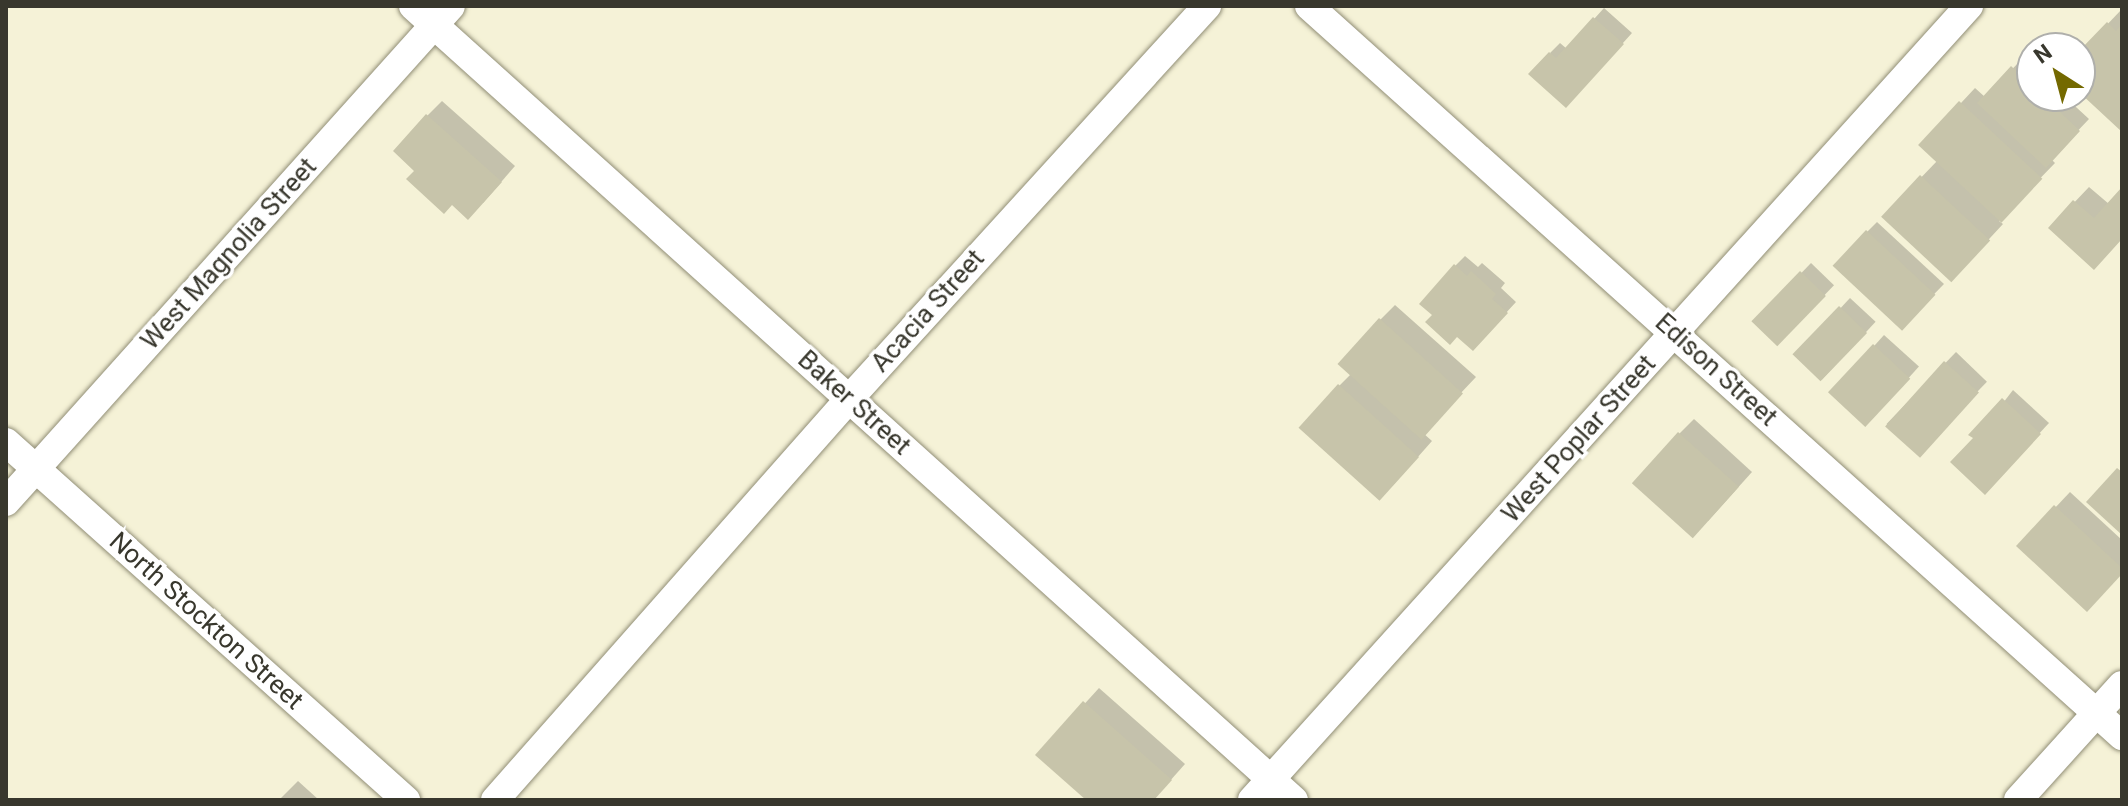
<!DOCTYPE html>
<html>
<head>
<meta charset="utf-8">
<style>
	body { margin:0 }
	#map { position:relative; width:2128px; height:806px; overflow:hidden; background:#f5f2d7; font-family:Roboto,sans-serif }
	div>[style] { position:absolute }
	.shadow>* { inset:0; background:#0003; transform-origin:0 0 }
	.building>* { inset:0; background:#c7c4aa; transform-origin:0 0 }
	.roads { filter:drop-shadow(0 0 2px #918e76) drop-shadow(0 0 2px #918e76) }
	.minor>* { height:28px; margin:-14px; padding:0 14px; transform-origin:14px; border-radius:14px; background:#fff }
	span { translate:-50% -50%; white-space:nowrap; text-align:center; line-height:1.15; -webkit-text-stroke:7px #fff; paint-order:stroke }
	.street-label { font-size:26px; color:#38372d }
	.frame { position:absolute; inset:0; border:8px solid #38372d; pointer-events:none }
	.north { position:absolute; left:2016px; top:32px; width:80px; height:80px; box-sizing:border-box; background:#fff; border:2px solid #afafab; border-radius:50%; rotate:324deg; font-size:22px; font-weight:700; line-height:32px; text-align:center; color:#38372d }
	.north::after { content:''; display:block; margin:auto; width:28px; height:36px; background:#746900; clip-path:polygon(50% 0,100% 100%,50% 72%,0 100%) }
</style>
</head>
<body>
<div id="map">
	<div class="shadow">
		<div style="clip-path:polygon(1604px 8px,1632px 33px,1576px 95px,1550px 53px,1560px 43px,1567px 49px)"></div>
		<div style="clip-path:polygon(2122px 9px,2122px 130px,2080px 91px,2080px 53px)"></div>
		<div style="clip-path:polygon(2023px 58px,2032px 67px,2032px 96px,2064px 96px,2089px 119px,2051px 159px,2055px 163px,1999px 221px,2003px 224px,1966px 264px,1884px 216px,1938px 160px,1961px 103px,1975px 88px,1985px 97px)"></div>
		<div style="clip-path:polygon(442px 101px,515px 166px,483px 203px,417px 171px,427px 116px)"></div>
		<div style="clip-path:polygon(2089px 187px,2109px 204px,2122px 190px,2122px 237px,2050px 228px)"></div>
		<div style="clip-path:polygon(1877px 222px,1944px 284px,1902px 327px,1867px 232px)"></div>
		<div style="clip-path:polygon(1465px 256px,1478px 267px,1482px 263px,1505px 283px,1501px 288px,1516px 302px,1482px 339px,1434px 315px,1455px 266px)"></div>
		<div style="left:1811px;top:263px;width:32px;height:81px;rotate:44deg"></div>
		<div style="left:1850px;top:298px;width:35px;height:79px;rotate:43deg"></div>
		<div style="clip-path:polygon(1395px 305px,1476px 377px,1423px 433px,1432px 441px,1394px 484px,1339px 386px,1351px 374px,1380px 320px)"></div>
		<div style="left:1884px;top:335px;width:47px;height:78px;rotate:42deg"></div>
		<div style="left:1956px;top:352px;width:43px;height:100px;rotate:44deg"></div>
		<div style="clip-path:polygon(2013px 390px,2049px 423px,1994px 482px,1976px 438px)"></div>
		<div style="clip-path:polygon(1694px 419px,1752px 472px,1708px 521px,1679px 434px)"></div>
		<div style="clip-path:polygon(2070px 492px,2122px 540px,2122px 573px,2019px 546px)"></div>
		<div style="clip-path:polygon(1099px 688px,1185px 764px,1153px 800px,1089px 800px,1038px 755px)"></div>
		<div style="clip-path:polygon(298px 781px,319px 800px,279px 800px)"></div>
	</div>
	<div class="building">
		<div style="clip-path:polygon(1593px 17px,1624px 44px,1566px 108px,1528px 74px,1549px 52px,1556px 58px)"></div>
		<div style="clip-path:polygon(2107px 22px,2116px 31px,2122px 24px,2122px 132px,2080px 93px,2080px 50px)"></div>
		<div style="clip-path:polygon(2011px 66px,2032px 86px,2032px 96px,2043px 96px,2080px 131px,2046px 168px,1977px 103px)"></div>
		<div style="left:1959px;top:101px;width:114px;height:60px;rotate:43deg"></div>
		<div style="clip-path:polygon(426px 114px,502px 182px,468px 220px,452px 205px,444px 214px,406px 179px,414px 171px,393px 151px)"></div>
		<div style="left:1920px;top:175px;width:96px;height:57px;rotate:43deg"></div>
		<div style="clip-path:polygon(2122px 187px,2122px 239px,2094px 270px,2048px 228px,2073px 200px,2094px 218px)"></div>
		<div style="left:1866px;top:230px;width:95px;height:49px;rotate:43deg"></div>
		<div style="clip-path:polygon(1454px 264px,1467px 276px,1471px 271px,1496px 294px,1492px 299px,1508px 313px,1473px 351px,1457px 337px,1450px 345px,1425px 322px,1432px 315px,1419px 304px)"></div>
		<div style="left:1800px;top:271px;width:36px;height:70px;rotate:44deg"></div>
		<div style="left:1839px;top:306px;width:39px;height:67px;rotate:44deg"></div>
		<div style="left:1379px;top:318px;width:113px;height:62px;rotate:42deg"></div>
		<div style="left:1873px;top:344px;width:51px;height:66px;rotate:43deg"></div>
		<div style="left:1944px;top:361px;width:47px;height:88px;rotate:42deg"></div>
		<div style="left:1338px;top:384px;width:109px;height:59px;rotate:42deg"></div>
		<div style="clip-path:polygon(2002px 398px,2041px 434px,1985px 495px,1950px 462px,1973px 438px,1968px 435px)"></div>
		<div style="left:1678px;top:432px;width:82px;height:69px;rotate:42deg"></div>
		<div style="clip-path:polygon(2117px 468px,2122px 472px,2122px 535px,2086px 502px)"></div>
		<div style="clip-path:polygon(2054px 505px,2122px 568px,2122px 574px,2087px 612px,2016px 546px)"></div>
		<div style="clip-path:polygon(1083px 701px,1172px 780px,1154px 800px,1086px 800px,1035px 755px)"></div>
	</div>
	<div class="roads">
		<div class="minor">
			<div style="left:413px;top:6px;width:1186px;rotate:42.03deg"></div>
			<div style="left:1309px;top:6px;width:1093px;rotate:41.92deg"></div>
			<div style="left:6px;top:442px;width:537px;rotate:41.83deg"></div>
			<div style="left:6px;top:502px;width:666px;rotate:-48.1deg"></div>
			<div style="left:495px;top:800px;width:535px;rotate:-48.56deg"></div>
			<div style="left:849px;top:399px;width:532px;rotate:-47.67deg"></div>
			<div style="left:1252px;top:800px;width:1070px;rotate:-47.92deg"></div>
			<div style="left:2018px;top:800px;width:155px;rotate:-47.9deg"></div>
		</div>
	</div>
	<div class="street-label">
		<span style="left:229px;top:254px;rotate:-48deg">West Magnolia Street</span>
		<span style="left:928px;top:311px;rotate:-48deg">Acacia Street</span>
		<span style="left:1716px;top:370px;rotate:42deg">Edison Street</span>
		<span style="left:854px;top:403px;rotate:42deg">Baker Street</span>
		<span style="left:1579px;top:439px;rotate:-48deg">West Poplar Street</span>
		<span style="left:206px;top:621px;rotate:42deg">North Stockton Street</span>
	</div>
	<div class="frame"></div>
	<div class="north">N</div>
</div>
</body>
</html>
